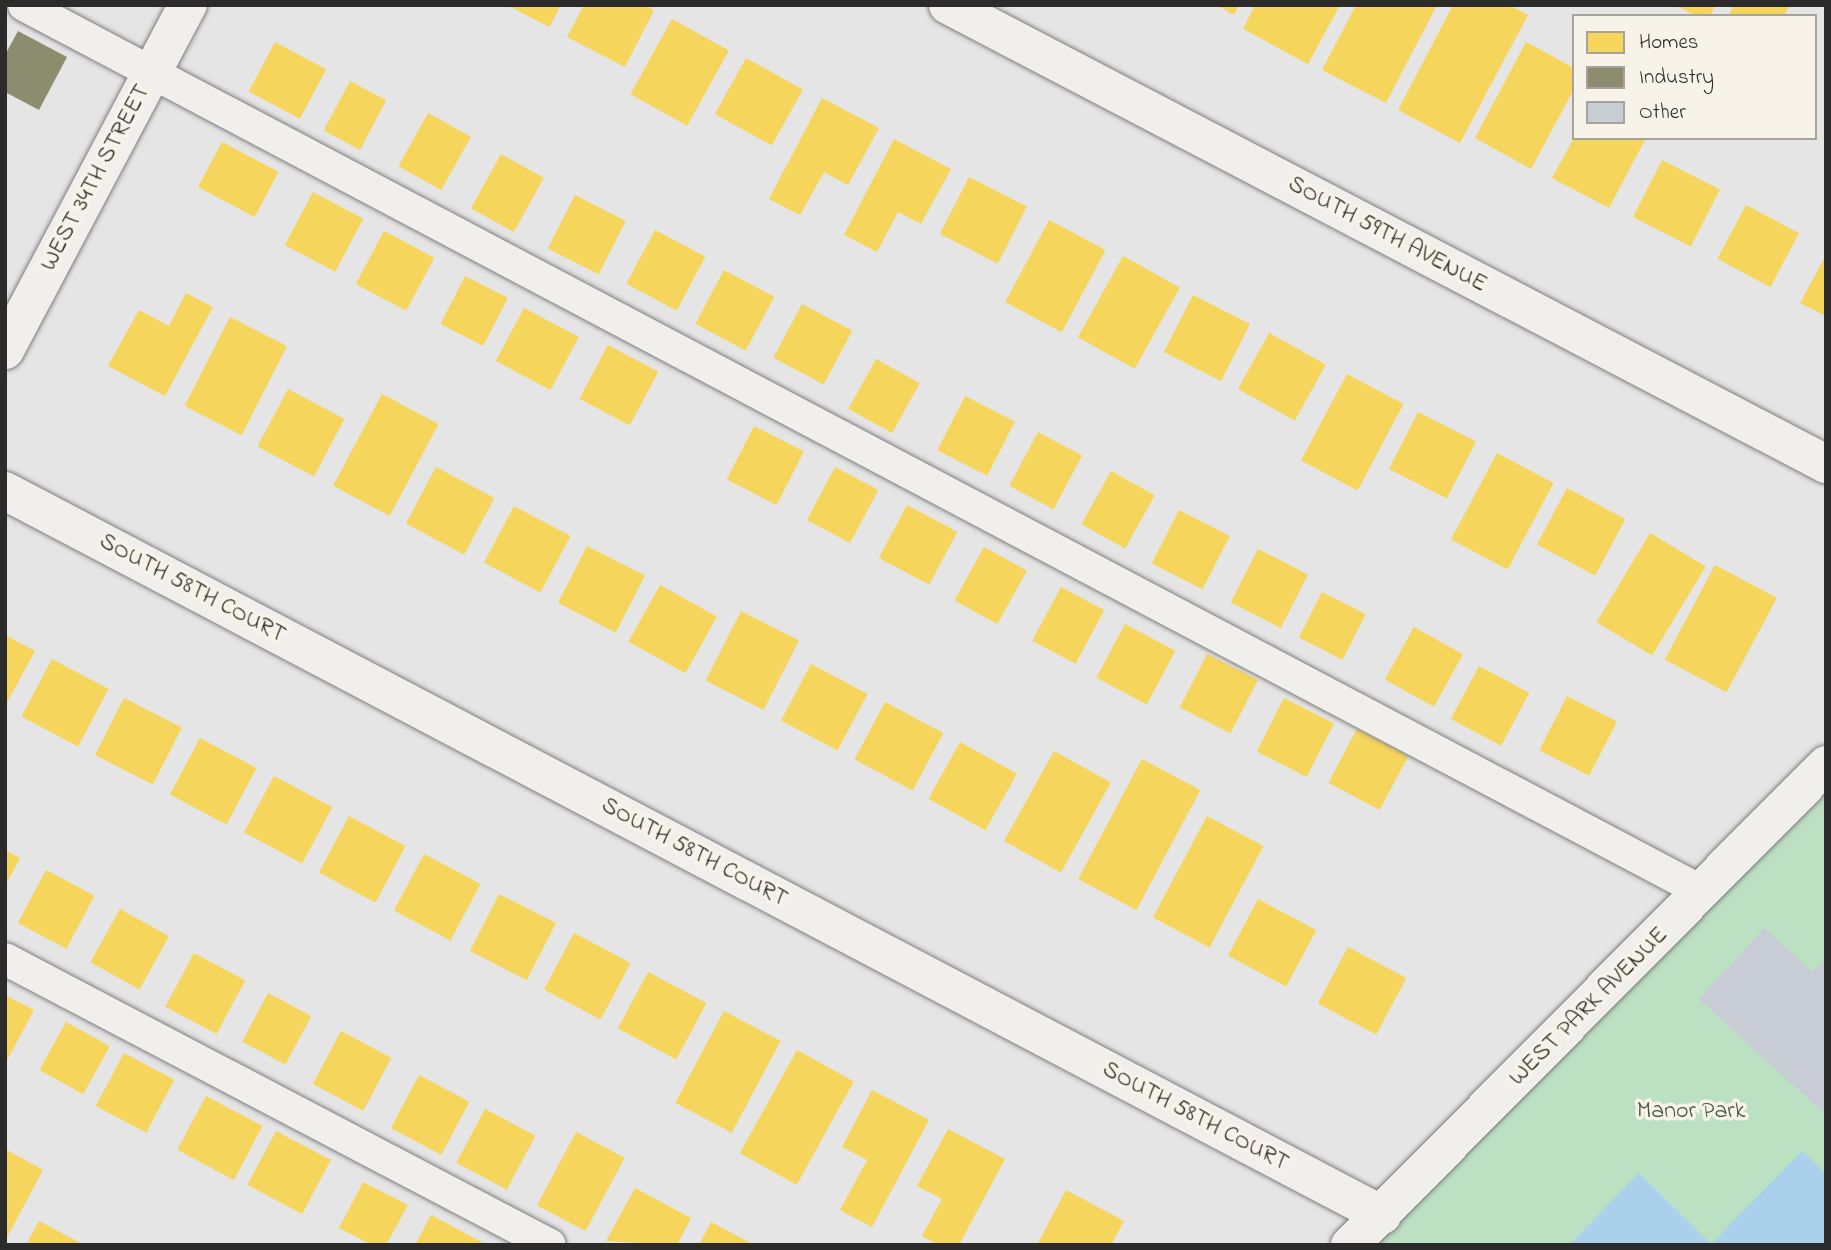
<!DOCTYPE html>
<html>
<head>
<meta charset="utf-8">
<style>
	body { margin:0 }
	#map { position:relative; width:1831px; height:1250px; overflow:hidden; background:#e5e5e5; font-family:"Indie Flower",sans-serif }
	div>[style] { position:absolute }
	.green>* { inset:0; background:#bbe0c2 }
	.water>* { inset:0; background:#aad0ec }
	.homes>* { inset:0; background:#f6d55c; transform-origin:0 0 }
	.industry>* { inset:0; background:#8c8c6e }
	.building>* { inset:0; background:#c8ccd5 }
	.roads { filter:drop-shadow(0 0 2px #7f7f7f) drop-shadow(0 0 2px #7f7f7f) }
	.lane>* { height:32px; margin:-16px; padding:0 16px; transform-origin:16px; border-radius:16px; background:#f0efec }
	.street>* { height:38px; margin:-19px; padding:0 19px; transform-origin:19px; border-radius:19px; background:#f0efec }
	span { translate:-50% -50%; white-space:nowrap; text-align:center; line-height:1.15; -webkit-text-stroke:7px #f7f3e8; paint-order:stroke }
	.street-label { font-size:24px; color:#2b2b2b }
	.park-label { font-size:24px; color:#46574a }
	.frame { position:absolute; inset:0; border:7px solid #2b2b2b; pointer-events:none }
	.legend { position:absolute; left:1572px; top:14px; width:245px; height:126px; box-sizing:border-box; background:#f7f3e8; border:2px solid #a5a39c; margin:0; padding:9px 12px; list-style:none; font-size:21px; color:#2b2b2b }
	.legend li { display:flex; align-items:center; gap:14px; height:35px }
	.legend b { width:35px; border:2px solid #a5a39c }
</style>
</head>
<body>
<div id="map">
	<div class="green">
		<div style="clip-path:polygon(1826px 795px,1826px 1245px,1365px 1245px)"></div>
	</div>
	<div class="water">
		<div style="clip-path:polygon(1802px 1151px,1826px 1174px,1826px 1245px,1569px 1245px,1639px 1173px,1711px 1244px)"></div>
	</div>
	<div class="homes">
		<div style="clip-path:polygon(507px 5px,561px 5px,549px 27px)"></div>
		<div style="clip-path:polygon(584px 5px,645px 5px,654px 10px,625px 67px,567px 37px)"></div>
		<div style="clip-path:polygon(1217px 5px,1239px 5px,1234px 15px)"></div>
		<div style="clip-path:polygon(1255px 5px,1340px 5px,1308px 64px,1243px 29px)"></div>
		<div style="clip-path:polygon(1356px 5px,1437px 5px,1386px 103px,1322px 70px)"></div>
		<div style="clip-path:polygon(1453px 5px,1509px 5px,1528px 15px,1460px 143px,1398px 110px)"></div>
		<div style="clip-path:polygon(1675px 5px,1715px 5px,1710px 16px,1696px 16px)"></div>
		<div style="clip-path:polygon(1734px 5px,1783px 5px,1788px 8px,1784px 16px,1728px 16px)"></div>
		<div style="left:672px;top:19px;width:65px;height:86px;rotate:29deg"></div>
		<div style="left:275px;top:42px;width:58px;height:56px;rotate:28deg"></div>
		<div style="clip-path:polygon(1526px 42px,1574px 68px,1574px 89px,1531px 169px,1475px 138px)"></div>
		<div style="left:746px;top:58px;width:65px;height:64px;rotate:29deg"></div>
		<div style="left:350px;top:81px;width:41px;height:56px;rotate:28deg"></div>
		<div style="clip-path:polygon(822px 98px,879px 128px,848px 185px,824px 172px,800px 215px,769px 199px)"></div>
		<div style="left:428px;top:113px;width:49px;height:61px;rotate:29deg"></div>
		<div style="clip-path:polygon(1574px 138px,1646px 138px,1609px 208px,1552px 178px)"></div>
		<div style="clip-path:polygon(894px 139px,951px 169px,921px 224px,898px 212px,877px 252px,844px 235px)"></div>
		<div style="left:222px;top:142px;width:64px;height:51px;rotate:28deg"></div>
		<div style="left:501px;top:154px;width:49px;height:62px;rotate:29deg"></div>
		<div style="left:1662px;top:160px;width:65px;height:64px;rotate:27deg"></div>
		<div style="left:969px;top:177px;width:65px;height:64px;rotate:27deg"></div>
		<div style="left:313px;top:192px;width:57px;height:60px;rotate:28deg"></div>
		<div style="left:575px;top:195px;width:57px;height:60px;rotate:27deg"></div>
		<div style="left:1746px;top:205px;width:60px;height:61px;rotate:28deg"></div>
		<div style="left:1049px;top:220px;width:64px;height:93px;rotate:28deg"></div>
		<div style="left:655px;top:230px;width:57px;height:61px;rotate:28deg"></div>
		<div style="left:384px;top:231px;width:57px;height:60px;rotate:28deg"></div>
		<div style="clip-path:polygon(1826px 255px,1826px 316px,1800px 303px)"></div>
		<div style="left:1123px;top:256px;width:65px;height:93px;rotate:29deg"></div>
		<div style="left:724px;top:270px;width:57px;height:61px;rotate:28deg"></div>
		<div style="left:465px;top:276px;width:48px;height:54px;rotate:27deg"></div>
		<div style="clip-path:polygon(186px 293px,213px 307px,165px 396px,108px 366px,139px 310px,169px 326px)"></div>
		<div style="left:1193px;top:295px;width:64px;height:64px;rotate:27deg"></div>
		<div style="left:802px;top:304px;width:57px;height:61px;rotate:28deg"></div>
		<div style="left:524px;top:308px;width:62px;height:60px;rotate:28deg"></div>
		<div style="left:230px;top:317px;width:64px;height:100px;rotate:27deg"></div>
		<div style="left:1269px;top:333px;width:65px;height:64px;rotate:29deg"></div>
		<div style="left:608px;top:345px;width:57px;height:61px;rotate:28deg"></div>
		<div style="left:876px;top:359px;width:50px;height:57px;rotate:29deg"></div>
		<div style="left:1347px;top:374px;width:64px;height:98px;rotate:28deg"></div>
		<div style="left:288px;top:389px;width:64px;height:65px;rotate:28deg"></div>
		<div style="left:382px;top:394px;width:64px;height:104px;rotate:28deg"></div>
		<div style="left:965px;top:396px;width:56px;height:61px;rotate:27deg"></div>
		<div style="left:1418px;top:412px;width:65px;height:64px;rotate:27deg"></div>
		<div style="left:754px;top:426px;width:56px;height:60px;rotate:27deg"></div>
		<div style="left:1038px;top:432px;width:50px;height:61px;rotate:28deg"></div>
		<div style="left:1497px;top:453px;width:64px;height:98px;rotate:28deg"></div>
		<div style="left:436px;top:467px;width:66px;height:64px;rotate:28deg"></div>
		<div style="left:835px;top:467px;width:49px;height:60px;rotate:28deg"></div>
		<div style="left:1111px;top:471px;width:50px;height:61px;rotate:29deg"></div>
		<div style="left:1567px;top:488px;width:66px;height:64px;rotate:28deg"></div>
		<div style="left:907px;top:505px;width:57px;height:60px;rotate:28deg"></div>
		<div style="left:514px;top:506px;width:64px;height:64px;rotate:28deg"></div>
		<div style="left:1179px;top:510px;width:57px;height:60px;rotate:27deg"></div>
		<div style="left:1650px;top:533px;width:65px;height:104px;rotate:31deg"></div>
		<div style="left:587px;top:546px;width:65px;height:64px;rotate:27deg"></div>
		<div style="left:984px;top:547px;width:49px;height:61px;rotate:29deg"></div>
		<div style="left:1258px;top:549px;width:56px;height:60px;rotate:27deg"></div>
		<div style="left:1715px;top:565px;width:70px;height:107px;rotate:28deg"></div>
		<div style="left:660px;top:585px;width:65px;height:65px;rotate:29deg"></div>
		<div style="left:1061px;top:587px;width:49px;height:61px;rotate:28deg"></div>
		<div style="left:1322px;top:592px;width:49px;height:51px;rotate:27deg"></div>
		<div style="left:741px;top:611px;width:65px;height:78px;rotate:27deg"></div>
		<div style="left:1125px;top:624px;width:57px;height:61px;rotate:28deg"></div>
		<div style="left:1414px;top:627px;width:56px;height:60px;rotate:29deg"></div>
		<div style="clip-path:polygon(5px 635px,35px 651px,5px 706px)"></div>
		<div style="left:1207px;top:654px;width:57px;height:60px;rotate:27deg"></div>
		<div style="left:52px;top:659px;width:64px;height:65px;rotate:28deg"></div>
		<div style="left:811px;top:664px;width:64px;height:64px;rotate:28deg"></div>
		<div style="left:1479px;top:666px;width:57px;height:60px;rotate:28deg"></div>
		<div style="left:1567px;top:696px;width:56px;height:61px;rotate:27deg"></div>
		<div style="left:124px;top:698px;width:65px;height:64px;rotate:27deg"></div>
		<div style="left:1284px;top:698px;width:56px;height:60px;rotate:27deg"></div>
		<div style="left:885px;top:702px;width:66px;height:65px;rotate:28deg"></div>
		<div style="left:1357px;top:729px;width:58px;height:61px;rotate:28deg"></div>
		<div style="left:200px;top:738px;width:64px;height:64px;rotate:28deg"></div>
		<div style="left:960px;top:742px;width:65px;height:65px;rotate:29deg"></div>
		<div style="left:1054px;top:751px;width:65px;height:103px;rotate:29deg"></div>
		<div style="left:1142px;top:759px;width:66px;height:136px;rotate:28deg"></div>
		<div style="left:274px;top:776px;width:66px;height:64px;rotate:28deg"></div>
		<div style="left:349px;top:816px;width:64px;height:64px;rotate:28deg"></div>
		<div style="left:1207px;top:816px;width:64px;height:115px;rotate:28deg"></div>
		<div style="clip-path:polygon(5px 850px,20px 858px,5px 886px)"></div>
		<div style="left:424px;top:854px;width:64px;height:64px;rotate:28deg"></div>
		<div style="left:46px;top:870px;width:55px;height:60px;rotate:28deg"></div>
		<div style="left:499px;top:894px;width:64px;height:64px;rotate:27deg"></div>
		<div style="left:1258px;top:899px;width:66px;height:64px;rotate:28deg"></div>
		<div style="left:120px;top:909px;width:56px;height:61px;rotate:29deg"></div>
		<div style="left:574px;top:933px;width:64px;height:64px;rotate:28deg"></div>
		<div style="left:1348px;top:947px;width:66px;height:64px;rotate:28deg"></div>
		<div style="left:194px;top:953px;width:58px;height:61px;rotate:28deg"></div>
		<div style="left:648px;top:972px;width:66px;height:64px;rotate:28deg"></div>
		<div style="left:268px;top:993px;width:49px;height:55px;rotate:28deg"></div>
		<div style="clip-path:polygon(5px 995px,34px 1010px,5px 1064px)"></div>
		<div style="left:724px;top:1011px;width:64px;height:104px;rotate:28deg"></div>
		<div style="left:66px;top:1022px;width:50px;height:55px;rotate:29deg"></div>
		<div style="left:341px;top:1031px;width:57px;height:60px;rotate:28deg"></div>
		<div style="left:797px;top:1050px;width:65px;height:118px;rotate:29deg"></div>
		<div style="left:124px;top:1053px;width:57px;height:60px;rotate:28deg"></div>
		<div style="left:419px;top:1075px;width:57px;height:60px;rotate:28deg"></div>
		<div style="clip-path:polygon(872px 1090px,929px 1120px,872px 1227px,840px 1210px,867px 1160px,842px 1147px)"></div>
		<div style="left:206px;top:1096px;width:64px;height:61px;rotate:28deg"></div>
		<div style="left:485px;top:1109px;width:57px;height:61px;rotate:28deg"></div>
		<div style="clip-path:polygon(948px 1129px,1005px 1159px,959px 1245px,938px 1245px,922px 1236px,942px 1199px,917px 1186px)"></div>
		<div style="left:276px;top:1131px;width:62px;height:61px;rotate:28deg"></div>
		<div style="left:576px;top:1132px;width:55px;height:83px;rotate:28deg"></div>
		<div style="clip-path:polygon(5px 1149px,43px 1170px,5px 1241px)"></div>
		<div style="clip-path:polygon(363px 1182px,408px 1205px,386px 1245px,372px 1245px,339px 1228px)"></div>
		<div style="clip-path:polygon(635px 1188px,691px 1218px,677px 1245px,606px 1241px)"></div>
		<div style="clip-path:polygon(1066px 1190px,1124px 1221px,1111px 1245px,1037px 1245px)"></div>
		<div style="clip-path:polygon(431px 1215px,487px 1245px,415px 1245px)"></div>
		<div style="clip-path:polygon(39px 1221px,84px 1245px,26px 1245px)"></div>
		<div style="clip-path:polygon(711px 1222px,754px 1245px,699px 1245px)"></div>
	</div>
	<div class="industry">
		<div style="clip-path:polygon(18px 31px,67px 57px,39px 110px,5px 92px,5px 55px)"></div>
	</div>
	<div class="building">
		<div style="clip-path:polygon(1764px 928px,1812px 972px,1826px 958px,1826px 1115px,1699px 999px)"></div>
	</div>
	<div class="roads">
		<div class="lane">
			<div style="left:24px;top:5px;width:1899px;rotate:27.85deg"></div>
			<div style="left:5px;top:959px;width:615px;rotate:27.69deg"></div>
		</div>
		<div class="street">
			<div style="left:948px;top:5px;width:991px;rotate:27.6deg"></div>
			<div style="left:5px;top:350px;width:391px;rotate:-62.1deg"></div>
			<div style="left:5px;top:491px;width:1556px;rotate:27.73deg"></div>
			<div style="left:1350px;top:1245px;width:676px;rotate:-45.24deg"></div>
		</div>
	</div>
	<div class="street-label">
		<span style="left:96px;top:178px;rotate:-62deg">WEST 34TH STREET</span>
		<span style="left:1387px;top:235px;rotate:28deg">SOUTH 59TH AVENUE</span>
		<span style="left:192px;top:589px;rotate:28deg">SOUTH 58TH COURT</span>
		<span style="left:694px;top:853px;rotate:28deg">SOUTH 58TH COURT</span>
		<span style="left:1589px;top:1007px;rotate:-45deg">WEST PARK AVENUE</span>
		<span style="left:1195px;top:1117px;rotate:28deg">SOUTH 58TH COURT</span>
	</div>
	<div class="park-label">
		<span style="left:1691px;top:1112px">Manor Park</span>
	</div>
	<div class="frame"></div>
	<ul class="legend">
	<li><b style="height:19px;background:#f6d55c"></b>Homes</li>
	<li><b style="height:19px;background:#8c8c6e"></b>Industry</li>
	<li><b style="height:19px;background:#c8ccd5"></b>Other</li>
	</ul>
</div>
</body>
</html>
